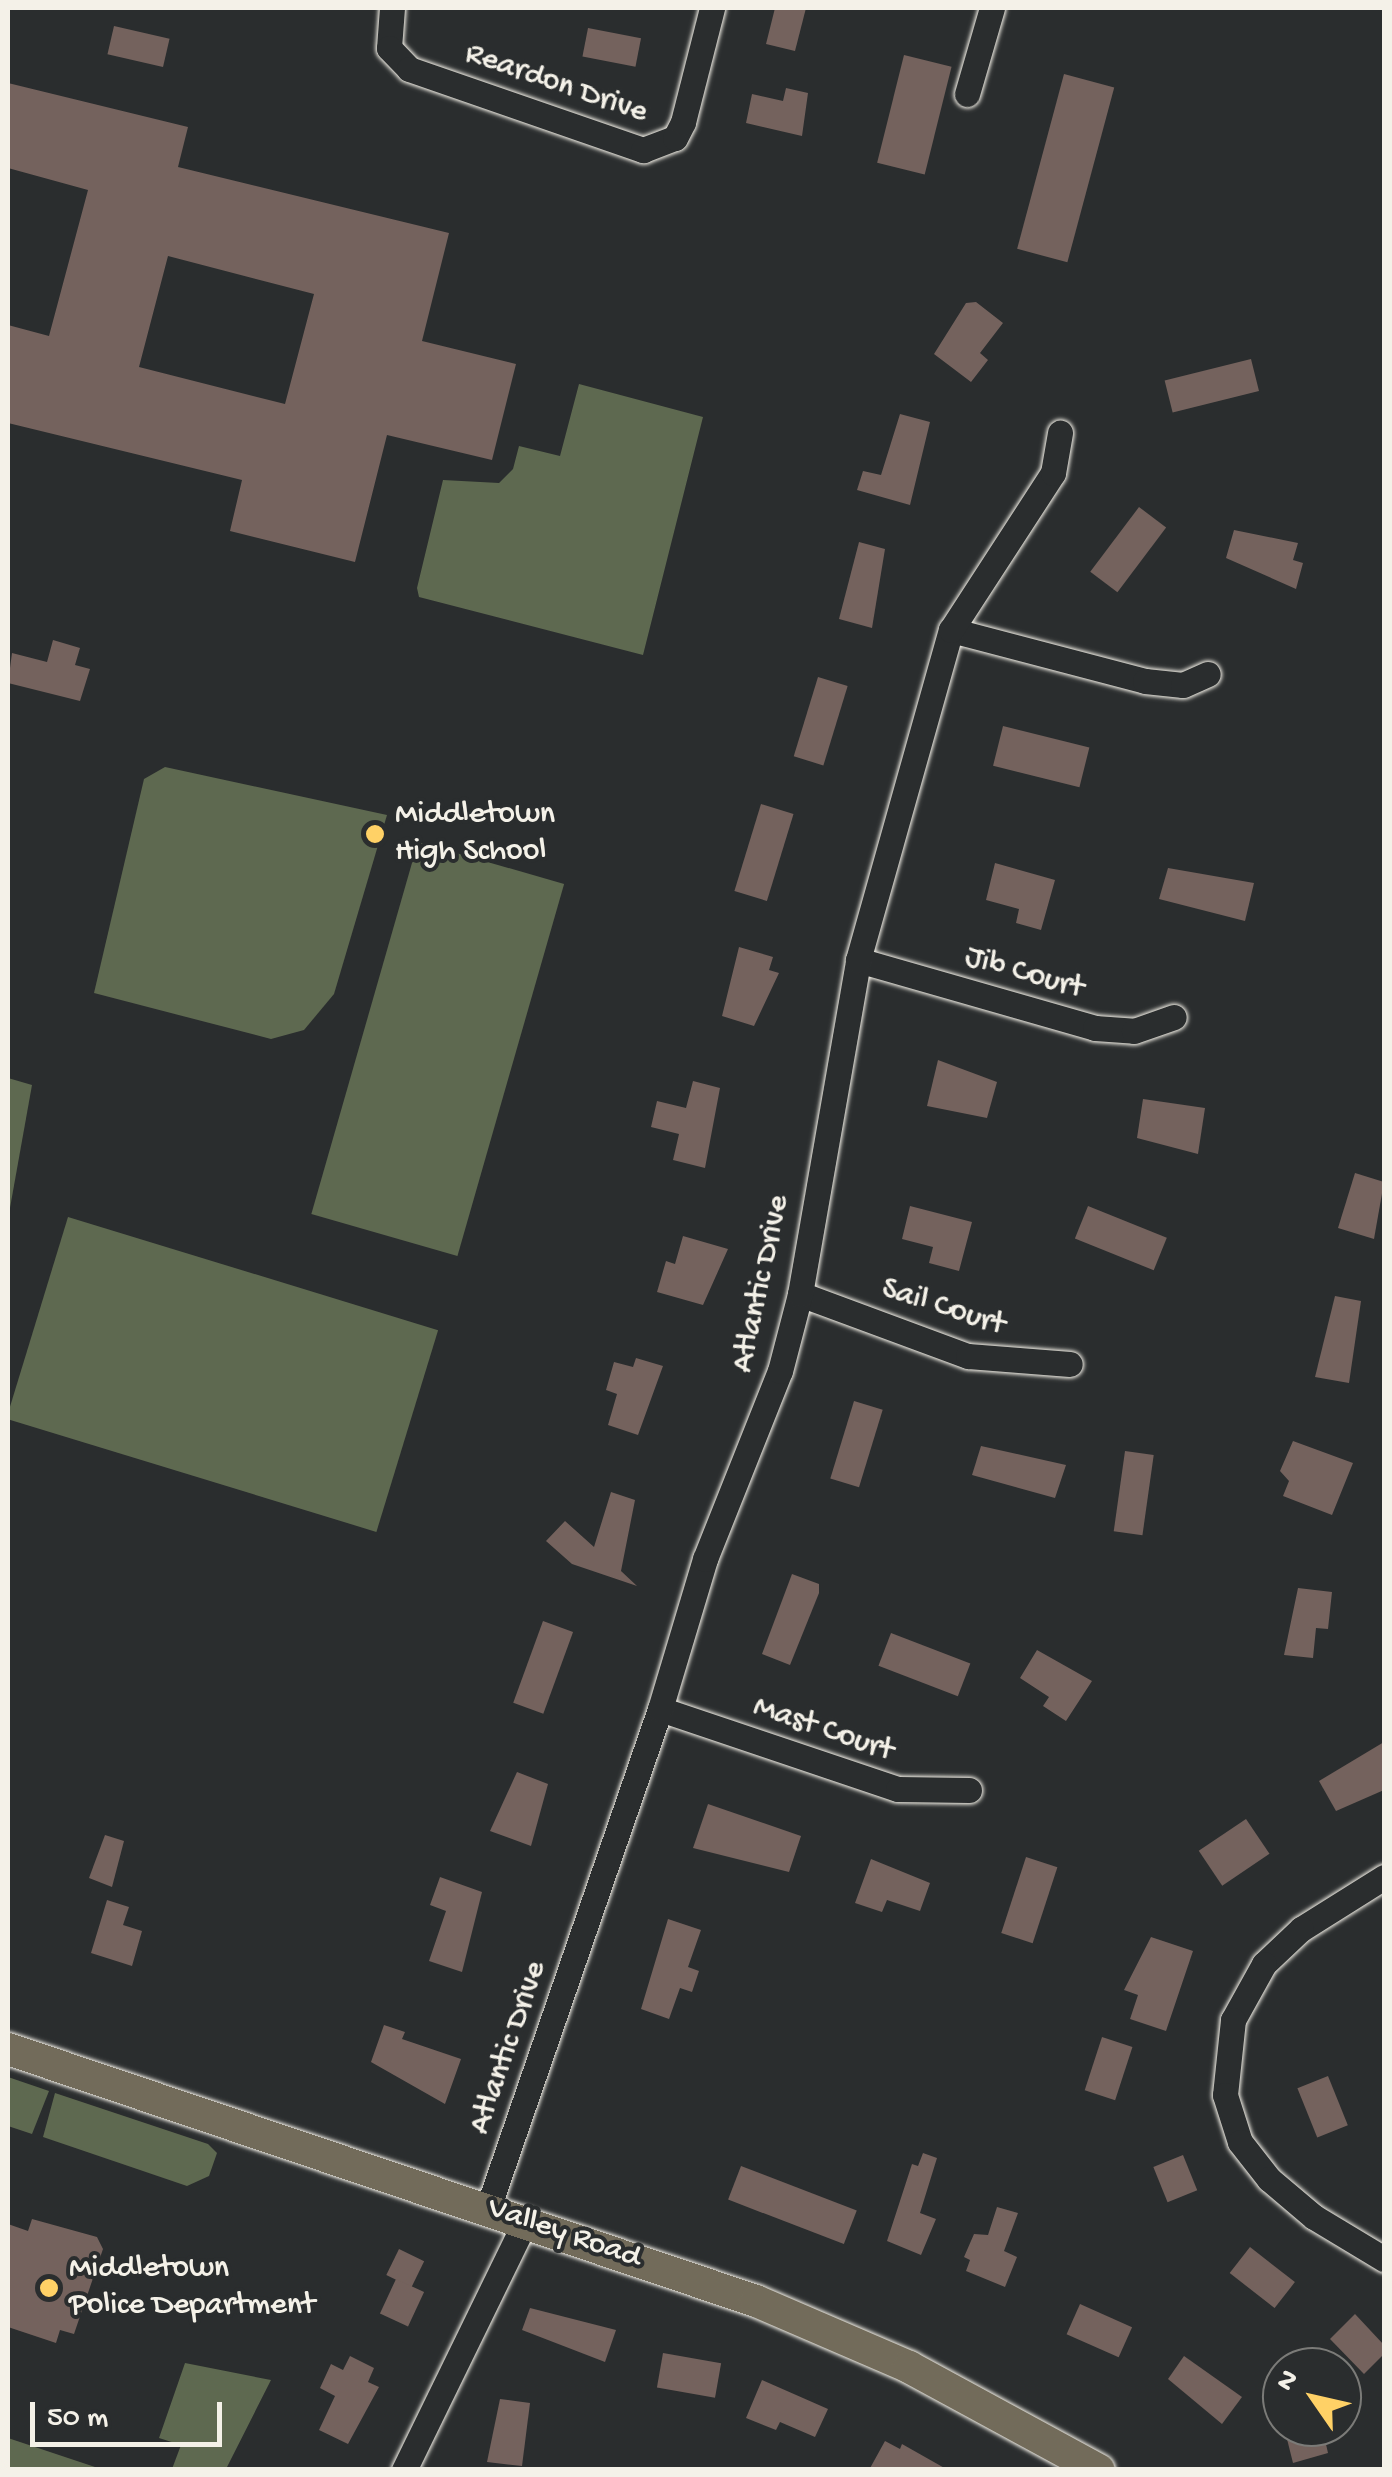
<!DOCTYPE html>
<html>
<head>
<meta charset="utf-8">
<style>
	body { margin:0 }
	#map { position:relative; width:1392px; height:2477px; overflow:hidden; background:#2a2d2e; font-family:"Gochi Hand",sans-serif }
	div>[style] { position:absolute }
	.green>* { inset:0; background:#5e6950; transform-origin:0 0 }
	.building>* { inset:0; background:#74625d; transform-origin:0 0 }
	.roads { filter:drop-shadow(0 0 2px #f4f1e8) drop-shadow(0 0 2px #f4f1e8) }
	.minor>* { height:25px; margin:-12.5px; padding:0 12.5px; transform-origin:12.5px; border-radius:12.5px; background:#2a2d2e }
	.major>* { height:32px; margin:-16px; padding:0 16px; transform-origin:16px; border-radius:16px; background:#726b5a }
	.dots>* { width:28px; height:28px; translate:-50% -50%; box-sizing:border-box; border:5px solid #2a2d2e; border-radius:50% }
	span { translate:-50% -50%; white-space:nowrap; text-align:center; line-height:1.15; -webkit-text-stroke:8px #2a2d2e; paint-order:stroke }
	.street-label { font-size:32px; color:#f4f1e8 }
	.poi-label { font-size:32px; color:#f4f1e8 }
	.left { translate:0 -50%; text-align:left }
	.frame { position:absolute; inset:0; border:10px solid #f4f1e8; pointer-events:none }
	.north { position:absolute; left:1262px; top:2347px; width:100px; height:100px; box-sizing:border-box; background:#2a2d2e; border:2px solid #7b7b78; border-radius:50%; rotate:304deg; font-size:28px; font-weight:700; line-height:40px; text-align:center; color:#f4f1e8 }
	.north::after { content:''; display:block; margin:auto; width:35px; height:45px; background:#ffd166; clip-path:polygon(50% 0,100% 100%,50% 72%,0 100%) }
	.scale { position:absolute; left:30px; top:2402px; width:192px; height:45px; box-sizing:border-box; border:5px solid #f4f1e8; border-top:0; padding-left:12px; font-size:30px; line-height:35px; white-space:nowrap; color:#f4f1e8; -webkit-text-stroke:8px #2a2d2e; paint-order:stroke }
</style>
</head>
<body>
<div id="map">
	<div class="green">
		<div style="clip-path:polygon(579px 384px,703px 417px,643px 655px,419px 597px,417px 588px,443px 480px,499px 483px,513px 469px,519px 446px,560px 456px)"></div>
		<div style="clip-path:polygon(165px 767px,387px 815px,334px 994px,304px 1030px,271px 1039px,94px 993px,144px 779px)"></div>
		<div style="left:418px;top:842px;width:152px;height:387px;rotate:16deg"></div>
		<div style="clip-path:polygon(8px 1078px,32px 1085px,8px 1219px)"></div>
		<div style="left:68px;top:1217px;width:387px;height:211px;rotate:17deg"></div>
		<div style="clip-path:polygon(8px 2077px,49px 2091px,32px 2134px,8px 2126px)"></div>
		<div style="clip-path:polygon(55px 2093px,208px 2144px,217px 2153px,209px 2176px,187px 2186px,43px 2137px)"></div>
		<div style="clip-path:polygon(185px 2363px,271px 2380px,226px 2469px,172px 2469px,181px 2445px,159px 2438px)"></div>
		<div style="clip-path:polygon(8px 2438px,101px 2469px,8px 2469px)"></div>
	</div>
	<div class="building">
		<div style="clip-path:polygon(775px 8px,806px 8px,795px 51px,766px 44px)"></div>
		<div style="left:114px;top:26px;width:57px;height:29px;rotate:13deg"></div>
		<div style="left:588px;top:28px;width:54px;height:29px;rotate:11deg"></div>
		<div style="left:904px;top:55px;width:49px;height:111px;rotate:14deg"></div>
		<div style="left:1064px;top:74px;width:52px;height:181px;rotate:15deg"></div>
		<div style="clip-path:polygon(evenodd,8px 83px,188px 127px,178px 167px,449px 233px,422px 341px,516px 364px,492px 460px,387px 435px,355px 562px,230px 531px,242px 480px,8px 423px,8px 325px,49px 336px,88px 190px,8px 168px,8px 83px,168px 256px,314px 294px,285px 404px,139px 367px,168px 256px)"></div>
		<div style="clip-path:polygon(786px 88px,808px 93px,802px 136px,746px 123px,752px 94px,783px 101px)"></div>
		<div style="clip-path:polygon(976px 302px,1003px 323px,980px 353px,988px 360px,971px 382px,934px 354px,966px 303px)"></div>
		<div style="left:1251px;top:359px;width:33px;height:89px;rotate:76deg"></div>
		<div style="clip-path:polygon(900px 414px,930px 422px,910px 505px,857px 490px,863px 471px,881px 475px)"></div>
		<div style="left:1139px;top:507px;width:34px;height:81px;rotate:37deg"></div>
		<div style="clip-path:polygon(1234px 530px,1298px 543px,1293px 560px,1303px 563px,1296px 589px,1226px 558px)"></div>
		<div style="clip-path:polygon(859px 542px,885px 549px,872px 628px,839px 619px)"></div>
		<div style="clip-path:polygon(53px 640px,80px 648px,75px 665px,90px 669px,80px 701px,8px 683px,12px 653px,47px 662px)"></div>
		<div style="left:818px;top:677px;width:31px;height:83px;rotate:17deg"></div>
		<div style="left:1003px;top:726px;width:89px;height:41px;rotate:14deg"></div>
		<div style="left:761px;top:804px;width:34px;height:91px;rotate:17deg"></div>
		<div style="clip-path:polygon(995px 863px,1055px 880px,1041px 930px,1016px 923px,1019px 909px,986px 900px)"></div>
		<div style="clip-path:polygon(1168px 868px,1254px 883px,1245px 921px,1159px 899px)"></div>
		<div style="clip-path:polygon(739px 947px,773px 957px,769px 970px,779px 973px,754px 1026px,722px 1016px)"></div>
		<div style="clip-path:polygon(938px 1060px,997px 1082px,987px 1118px,927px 1106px)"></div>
		<div style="clip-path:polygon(693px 1081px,720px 1088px,705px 1168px,673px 1160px,679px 1134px,651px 1127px,657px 1101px,686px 1108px)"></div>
		<div style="clip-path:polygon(1143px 1099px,1205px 1108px,1198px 1154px,1137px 1138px)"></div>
		<div style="clip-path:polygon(1355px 1173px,1384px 1182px,1374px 1239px,1338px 1228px)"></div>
		<div style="clip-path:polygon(910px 1206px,972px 1222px,959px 1271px,929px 1263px,933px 1247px,902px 1239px)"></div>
		<div style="left:1088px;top:1206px;width:85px;height:35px;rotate:22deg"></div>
		<div style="clip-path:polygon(683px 1236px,728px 1249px,703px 1305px,657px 1292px,666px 1261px,675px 1264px)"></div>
		<div style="clip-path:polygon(1335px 1296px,1361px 1301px,1349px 1383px,1315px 1377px)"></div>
		<div style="clip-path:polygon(636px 1358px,663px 1366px,638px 1435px,608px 1425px,617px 1394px,606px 1390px,614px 1362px,633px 1367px)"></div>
		<div style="left:854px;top:1401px;width:30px;height:81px;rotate:17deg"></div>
		<div style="clip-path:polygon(1293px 1441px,1353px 1463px,1332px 1515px,1283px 1496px,1289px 1481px,1280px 1471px)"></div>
		<div style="clip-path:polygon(981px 1446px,1066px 1465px,1055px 1498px,972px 1475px)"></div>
		<div style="left:1125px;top:1451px;width:29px;height:81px;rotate:8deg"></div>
		<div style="clip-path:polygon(611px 1492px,635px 1500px,621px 1571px,637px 1586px,572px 1564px,546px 1541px,565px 1521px,594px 1547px)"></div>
		<div style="clip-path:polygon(792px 1574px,819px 1584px,819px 1593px,790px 1665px,762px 1654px)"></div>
		<div style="clip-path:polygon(1298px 1588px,1332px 1592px,1328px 1629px,1316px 1628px,1313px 1658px,1284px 1655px)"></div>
		<div style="left:543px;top:1621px;width:32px;height:87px;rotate:20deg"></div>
		<div style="left:891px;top:1633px;width:85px;height:35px;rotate:21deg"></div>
		<div style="clip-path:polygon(1037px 1650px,1092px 1681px,1066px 1721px,1043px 1706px,1049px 1697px,1020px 1678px)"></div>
		<div style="clip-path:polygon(1384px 1742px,1384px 1790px,1336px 1811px,1319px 1781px)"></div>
		<div style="clip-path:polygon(517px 1772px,548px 1784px,531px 1846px,490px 1831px)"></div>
		<div style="clip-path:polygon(708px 1804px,801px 1836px,789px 1872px,693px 1848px)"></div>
		<div style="left:1246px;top:1819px;width:42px;height:57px;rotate:56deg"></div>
		<div style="clip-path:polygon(105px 1835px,124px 1841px,112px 1887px,89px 1878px)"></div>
		<div style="left:1026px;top:1857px;width:33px;height:80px;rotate:18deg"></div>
		<div style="clip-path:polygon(871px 1859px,930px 1883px,920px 1911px,887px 1900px,882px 1912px,855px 1903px)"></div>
		<div style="clip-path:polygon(440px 1877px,482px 1892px,462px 1972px,429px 1961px,446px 1911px,430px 1905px)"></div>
		<div style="clip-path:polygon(107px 1900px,129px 1907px,123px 1925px,142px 1931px,132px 1966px,91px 1953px)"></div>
		<div style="clip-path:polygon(668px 1919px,701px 1930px,688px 1967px,699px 1971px,692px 1992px,680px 1988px,669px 2019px,641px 2009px)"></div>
		<div style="clip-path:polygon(1151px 1937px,1193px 1951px,1166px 2031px,1130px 2019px,1138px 1995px,1124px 1990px)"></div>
		<div style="clip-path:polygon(384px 2025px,405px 2032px,402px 2039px,461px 2059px,445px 2104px,371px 2062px)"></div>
		<div style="left:1102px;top:2037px;width:32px;height:56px;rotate:18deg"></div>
		<div style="left:1328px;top:2076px;width:53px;height:33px;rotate:68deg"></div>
		<div style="clip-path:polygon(923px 2153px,937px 2158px,920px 2213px,936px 2219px,921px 2255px,887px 2241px,912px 2164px,918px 2166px)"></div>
		<div style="left:1183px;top:2155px;width:38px;height:32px;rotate:68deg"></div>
		<div style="left:741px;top:2166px;width:124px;height:36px;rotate:21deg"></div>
		<div style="clip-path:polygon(997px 2207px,1018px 2213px,1004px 2251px,1017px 2257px,1005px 2287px,966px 2271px,970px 2260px,964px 2257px,974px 2234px,988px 2235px)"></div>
		<div style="clip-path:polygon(32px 2219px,97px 2237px,103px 2249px,74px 2334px,60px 2330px,56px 2343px,8px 2327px,8px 2224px,28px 2231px)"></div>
		<div style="left:1250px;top:2247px;width:57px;height:33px;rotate:38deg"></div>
		<div style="left:399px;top:2249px;width:28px;height:29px;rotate:26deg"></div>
		<div style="left:396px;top:2279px;width:31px;height:38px;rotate:25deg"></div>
		<div style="left:1080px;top:2304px;width:57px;height:33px;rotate:24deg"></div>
		<div style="clip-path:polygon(530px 2308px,616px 2330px,605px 2362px,522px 2330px)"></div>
		<div style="clip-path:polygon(1355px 2314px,1384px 2345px,1384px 2354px,1364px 2374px,1330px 2339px)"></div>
		<div style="left:663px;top:2353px;width:59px;height:35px;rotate:10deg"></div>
		<div style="clip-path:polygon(350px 2356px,374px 2368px,368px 2382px,379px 2387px,348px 2444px,319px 2430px,335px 2396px,320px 2388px,331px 2364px,343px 2370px)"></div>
		<div style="clip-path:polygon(1184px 2356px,1242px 2397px,1222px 2424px,1168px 2379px)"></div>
		<div style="clip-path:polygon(762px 2380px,828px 2409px,815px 2437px,780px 2422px,776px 2430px,746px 2418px)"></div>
		<div style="clip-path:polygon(500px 2399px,530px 2403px,522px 2466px,487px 2462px)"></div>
		<div style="clip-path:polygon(1300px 2427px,1322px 2427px,1328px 2453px,1293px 2463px,1286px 2435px)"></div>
		<div style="clip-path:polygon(885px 2441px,900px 2449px,902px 2444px,948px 2470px,869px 2470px)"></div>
	</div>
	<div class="roads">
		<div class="minor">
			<div style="left:392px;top:8px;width:40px;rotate:94.3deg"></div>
			<div style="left:389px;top:48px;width:29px;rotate:46deg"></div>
			<div style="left:409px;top:69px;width:248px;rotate:19.1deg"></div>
			<div style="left:643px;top:150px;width:34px;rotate:-21deg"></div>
			<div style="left:675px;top:138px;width:18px;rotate:-63deg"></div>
			<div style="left:683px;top:122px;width:118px;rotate:-75.7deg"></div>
			<div style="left:967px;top:94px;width:90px;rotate:-73.8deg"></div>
			<div style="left:951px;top:630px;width:201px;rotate:14.7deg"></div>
			<div style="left:1145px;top:681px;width:38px;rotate:6deg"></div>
			<div style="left:1183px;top:685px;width:27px;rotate:-24deg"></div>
			<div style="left:858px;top:960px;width:247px;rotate:16deg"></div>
			<div style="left:1095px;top:1028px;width:39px;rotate:4deg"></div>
			<div style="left:1134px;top:1031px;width:42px;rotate:-19.3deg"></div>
			<div style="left:800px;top:1294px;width:179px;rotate:20.3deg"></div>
			<div style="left:968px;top:1356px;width:102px;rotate:4.5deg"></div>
			<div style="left:660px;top:1709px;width:251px;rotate:18.6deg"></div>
			<div style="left:898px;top:1789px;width:71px;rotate:0.8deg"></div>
			<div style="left:1384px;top:1877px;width:98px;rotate:147.9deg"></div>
			<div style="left:1301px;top:1929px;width:51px;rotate:136.6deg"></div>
			<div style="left:1264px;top:1964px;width:64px;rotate:119deg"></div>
			<div style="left:1233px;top:2020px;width:75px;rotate:96.1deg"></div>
			<div style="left:1225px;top:2095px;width:49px;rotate:72.3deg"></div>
			<div style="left:1240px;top:2142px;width:47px;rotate:51.9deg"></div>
			<div style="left:1269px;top:2179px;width:59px;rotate:40.2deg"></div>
			<div style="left:1314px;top:2217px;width:82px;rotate:31deg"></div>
			<div style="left:488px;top:2208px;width:528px;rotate:-70.98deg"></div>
			<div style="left:660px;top:1709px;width:157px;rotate:-73.3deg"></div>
			<div style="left:705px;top:1559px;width:202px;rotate:-68.3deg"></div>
			<div style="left:780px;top:1371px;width:80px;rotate:-75.4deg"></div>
			<div style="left:800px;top:1294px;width:339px;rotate:-80.1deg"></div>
			<div style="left:858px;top:960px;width:343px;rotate:-74.3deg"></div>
			<div style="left:951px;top:630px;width:187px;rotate:-57deg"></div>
			<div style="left:1053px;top:473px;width:41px;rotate:-80.1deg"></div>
			<div style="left:404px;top:2470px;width:278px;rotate:-64deg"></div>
		</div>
		<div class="major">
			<div style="left:8px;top:2049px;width:789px;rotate:18.62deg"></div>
			<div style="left:756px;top:2301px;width:167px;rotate:23.3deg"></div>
			<div style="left:909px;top:2367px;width:216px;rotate:28.5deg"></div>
		</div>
	</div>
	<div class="dots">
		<div style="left:375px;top:834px;background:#ffd166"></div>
		<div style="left:49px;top:2288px;background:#ffd166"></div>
	</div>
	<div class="street-label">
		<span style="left:556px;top:84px;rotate:19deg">Reardon Drive</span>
		<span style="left:1024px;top:974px;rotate:16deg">Jib Court</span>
		<span style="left:762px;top:1284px;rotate:-78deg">Atlantic Drive</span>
		<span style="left:943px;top:1308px;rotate:18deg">Sail Court</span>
		<span style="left:823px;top:1730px;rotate:19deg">Mast Court</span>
		<span style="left:509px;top:2048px;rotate:-71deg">Atlantic Drive</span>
		<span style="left:564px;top:2234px;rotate:19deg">Valley Road</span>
	</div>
	<div class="poi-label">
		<span class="left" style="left:395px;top:834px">Middletown<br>High School</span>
		<span class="left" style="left:69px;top:2288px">Middletown<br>Police Department</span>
	</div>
	<div class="frame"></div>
	<div class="north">N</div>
	<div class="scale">50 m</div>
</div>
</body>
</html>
